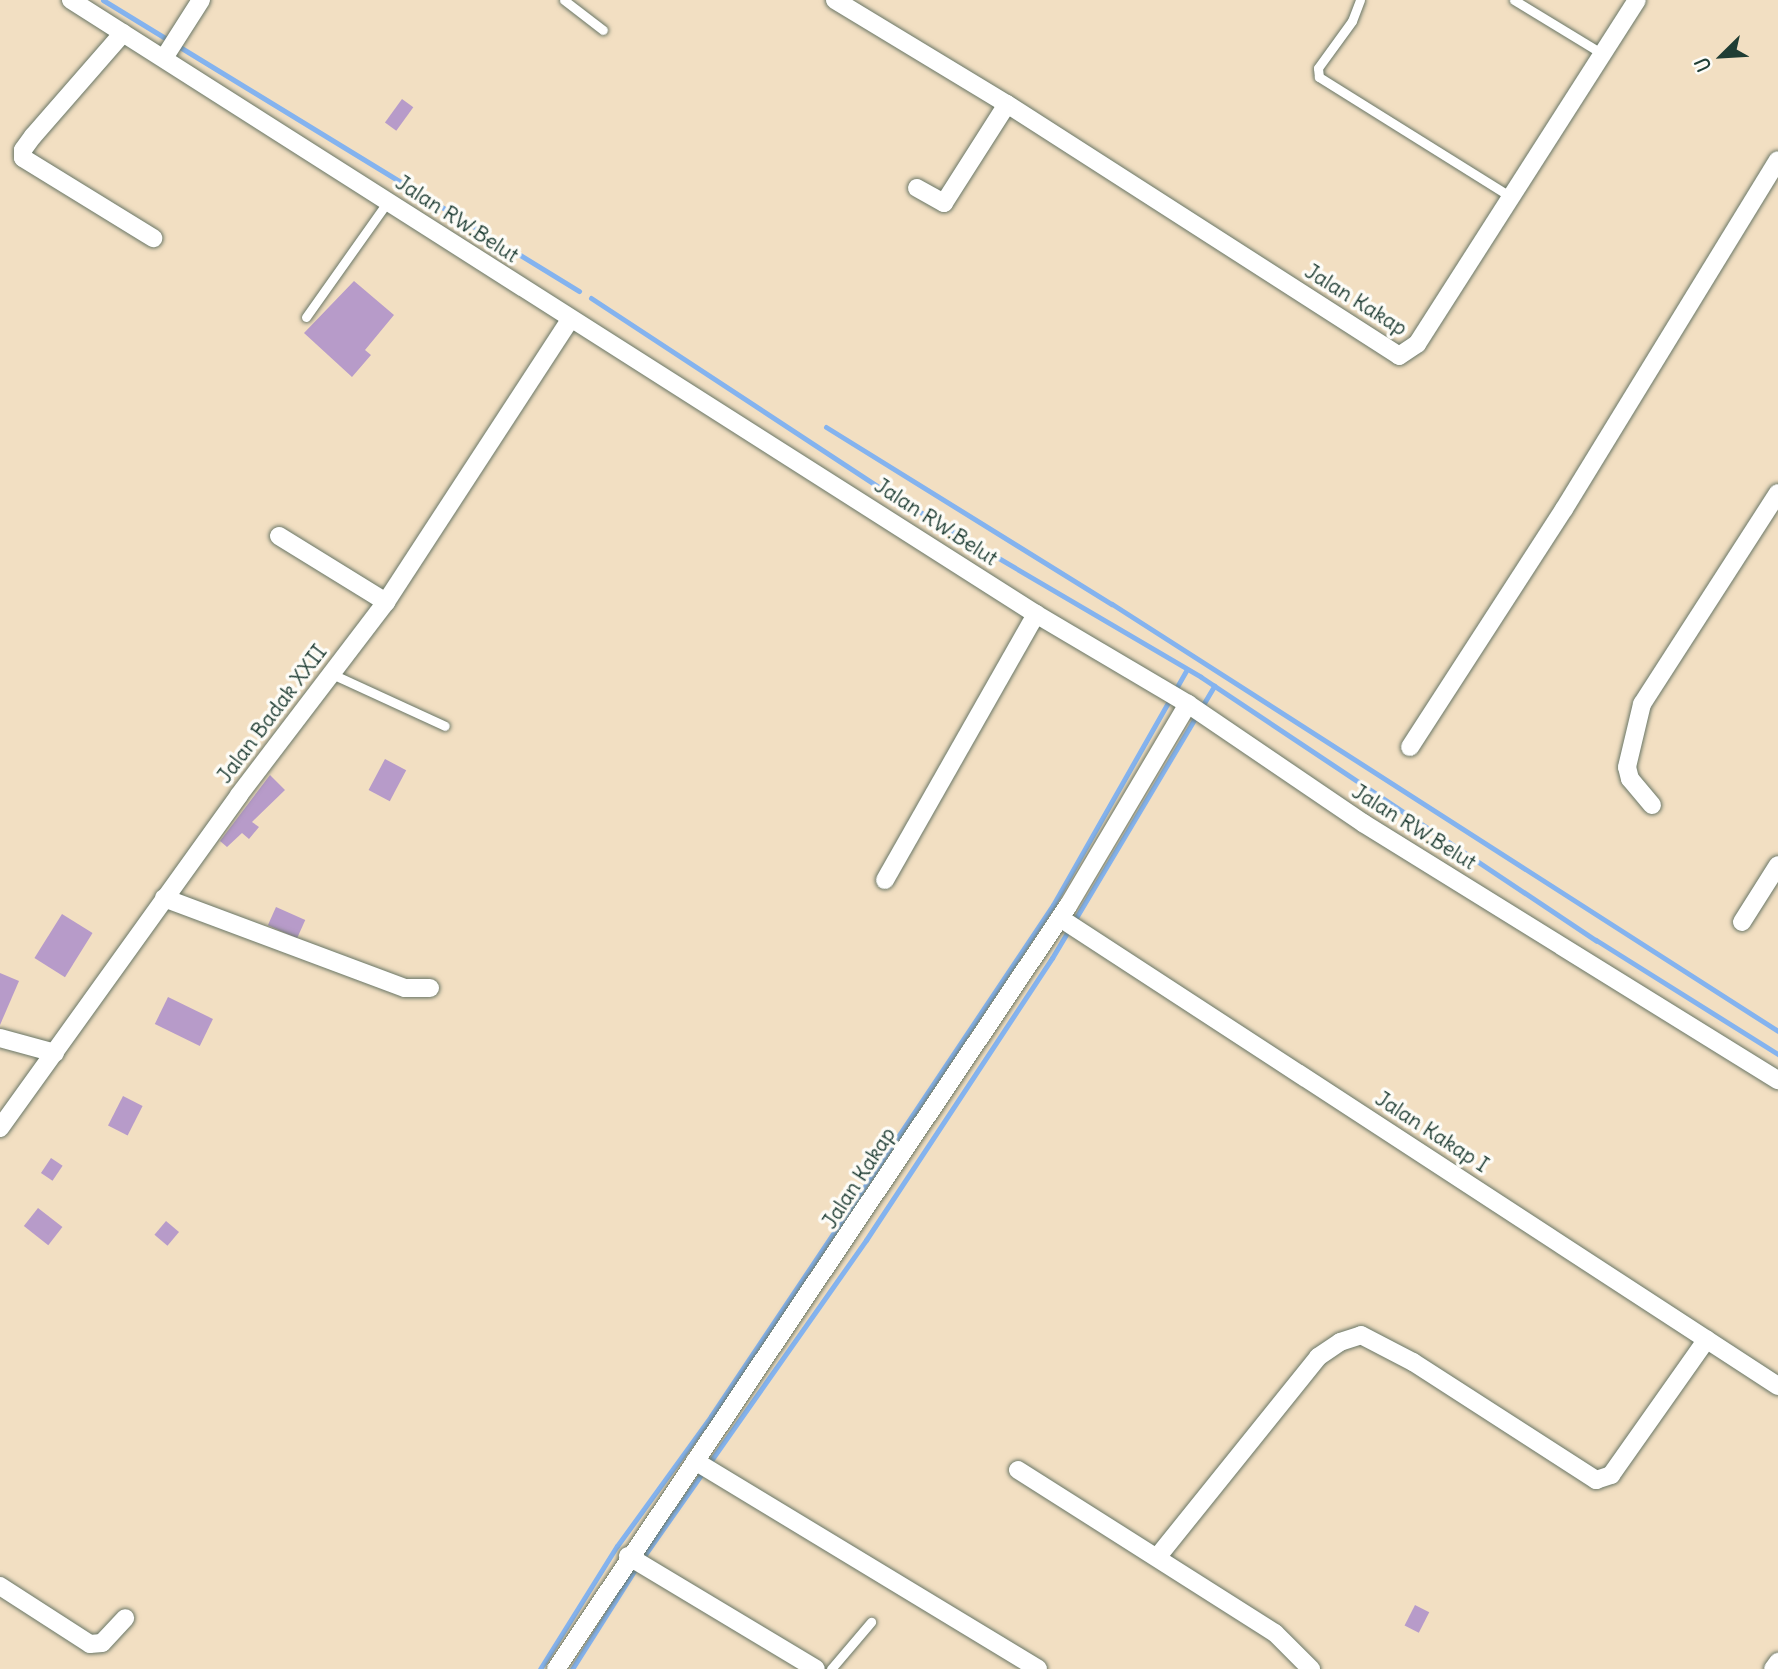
<!DOCTYPE html>
<html>
<head>
<meta charset="utf-8">
<style>
	body { margin:0 }
	#map { position:relative; width:1778px; height:1669px; overflow:hidden; background:#f2dfc2; font-family:Delius,sans-serif }
	div>[style] { position:absolute }
	.stream>* { height:5px; margin:-2.5px; padding:0 2.5px; transform-origin:2.5px; border-radius:2.5px; background:#84b3ef }
	.building>* { inset:0; background:#b79bc9; transform-origin:0 0 }
	.roads { filter:drop-shadow(0 0 2px #697666) drop-shadow(0 0 2px #697666) }
	.service>* { height:9px; margin:-4.5px; padding:0 4.5px; transform-origin:4.5px; border-radius:4.5px; background:#fff }
	.minor>* { height:18px; margin:-9px; padding:0 9px; transform-origin:9px; border-radius:9px; background:#fff }
	span { translate:-50% -50%; white-space:nowrap; text-align:center; line-height:1.15; -webkit-text-stroke:7px #fdfcf7; paint-order:stroke }
	.street-label { font-size:21px; color:#1f3d34 }
	.north { position:absolute; left:1687px; top:21px; width:70px; height:70px; -webkit-text-stroke:5px #fdfcf7; paint-order:stroke; rotate:246deg; font-size:19px; font-weight:700; line-height:28px; text-align:center; color:#1f3d34 }
	.north::after { content:''; display:block; margin:auto; width:24px; height:32px; background:#1f3d34; clip-path:polygon(50% 0,100% 100%,50% 72%,0 100%) }
</style>
</head>
<body>
<div id="map">
	<div class="stream">
		<div style="left:103px;top:0;width:558px;rotate:31.44deg"></div>
		<div style="left:591px;top:298px;width:359px;rotate:33.3deg"></div>
		<div style="left:891px;top:495px;width:359px;rotate:30.4deg"></div>
		<div style="left:1201px;top:677px;width:475px;rotate:33.7deg"></div>
		<div style="left:1596px;top:940px;width:215px;rotate:32.1deg"></div>
		<div style="left:826px;top:427px;width:336px;rotate:31.8deg"></div>
		<div style="left:1112px;top:604px;width:791px;rotate:32.67deg"></div>
		<div style="left:540px;top:1669px;width:145px;rotate:-58deg"></div>
		<div style="left:617px;top:1546px;width:160px;rotate:-54.1deg"></div>
		<div style="left:711px;top:1416px;width:615px;rotate:-56.21deg"></div>
		<div style="left:1053px;top:905px;width:271px;rotate:-60.4deg"></div>
		<div style="left:572px;top:1669px;width:125px;rotate:-57.7deg"></div>
		<div style="left:639px;top:1563px;width:395px;rotate:-54.9deg"></div>
		<div style="left:866px;top:1240px;width:338px;rotate:-56.6deg"></div>
		<div style="left:1052px;top:958px;width:317px;rotate:-59.2deg"></div>
	</div>
	<div class="building">
		<div style="left:402px;top:99px;width:14px;height:29px;rotate:36deg"></div>
		<div style="clip-path:polygon(354px 281px,394px 315px,365px 350px,371px 355px,352px 377px,304px 333px)"></div>
		<div style="left:385px;top:759px;width:24px;height:35px;rotate:28deg"></div>
		<div style="clip-path:polygon(270px 775px,285px 790px,252px 822px,259px 827px,249px 839px,242px 833px,227px 847px,220px 841px)"></div>
		<div style="left:276px;top:907px;width:32px;height:20px;rotate:24deg"></div>
		<div style="left:62px;top:914px;width:36px;height:52px;rotate:32deg"></div>
		<div style="clip-path:polygon(0 973px,19px 981px,0 1025px)"></div>
		<div style="left:168px;top:997px;width:50px;height:30px;rotate:26deg"></div>
		<div style="left:123px;top:1096px;width:22px;height:33px;rotate:27deg"></div>
		<div style="left:51px;top:1158px;width:14px;height:18px;rotate:34deg"></div>
		<div style="left:38px;top:1208px;width:31px;height:23px;rotate:38deg"></div>
		<div style="left:166px;top:1221px;width:17px;height:18px;rotate:40deg"></div>
		<div style="left:1415px;top:1605px;width:16px;height:23px;rotate:27deg"></div>
	</div>
	<div class="roads">
		<div class="service">
			<div style="left:564px;top:0;width:49px;rotate:37.6deg"></div>
			<div style="left:1360px;top:0;width:22px;rotate:111deg"></div>
			<div style="left:1352px;top:21px;width:58px;rotate:125.9deg"></div>
			<div style="left:1318px;top:68px;width:9px;rotate:84deg"></div>
			<div style="left:1319px;top:77px;width:226px;rotate:32deg"></div>
			<div style="left:1514px;top:0;width:102px;rotate:31.3deg"></div>
			<div style="left:306px;top:317px;width:142px;rotate:-54.7deg"></div>
			<div style="left:332px;top:674px;width:124px;rotate:24.7deg"></div>
			<div style="left:831px;top:1669px;width:62px;rotate:-49.6deg"></div>
		</div>
		<div class="minor">
			<div style="left:71px;top:0;width:1144px;rotate:32.47deg"></div>
			<div style="left:1036px;top:614px;width:177px;rotate:30.6deg"></div>
			<div style="left:1188px;top:704px;width:212px;rotate:34.2deg"></div>
			<div style="left:1363px;top:823px;width:488px;rotate:31.8deg"></div>
			<div style="left:835px;top:0;width:201px;rotate:31.2deg"></div>
			<div style="left:1007px;top:104px;width:466px;rotate:32.7deg"></div>
			<div style="left:1399px;top:356px;width:22px;rotate:-34deg"></div>
			<div style="left:1417px;top:344px;width:408px;rotate:-57.4deg"></div>
			<div style="left:123px;top:33px;width:137px;rotate:131.1deg"></div>
			<div style="left:33px;top:136px;width:17px;rotate:126deg"></div>
			<div style="left:23px;top:150px;width:8px;rotate:90deg"></div>
			<div style="left:23px;top:158px;width:153px;rotate:31.6deg"></div>
			<div style="left:164px;top:58px;width:69px;rotate:-57.5deg"></div>
			<div style="left:917px;top:188px;width:31px;rotate:29deg"></div>
			<div style="left:944px;top:203px;width:117px;rotate:-57.5deg"></div>
			<div style="left:279px;top:536px;width:126px;rotate:31.7deg"></div>
			<div style="left:1410px;top:747px;width:283px;rotate:-57.1deg"></div>
			<div style="left:1564px;top:509px;width:409px;rotate:-58.5deg"></div>
			<div style="left:1652px;top:805px;width:34px;rotate:-130deg"></div>
			<div style="left:1630px;top:779px;width:12px;rotate:-104deg"></div>
			<div style="left:1627px;top:767px;width:65px;rotate:-76.6deg"></div>
			<div style="left:1642px;top:704px;width:251px;rotate:-57.2deg"></div>
			<div style="left:885px;top:880px;width:306px;rotate:-60.4deg"></div>
			<div style="left:164px;top:898px;width:257px;rotate:20.5deg"></div>
			<div style="left:405px;top:988px;width:25px"></div>
			<div style="left:1060px;top:918px;width:857px;rotate:33.1deg"></div>
			<div style="left:1742px;top:922px;width:67px;rotate:-57.7deg"></div>
			<div style="left:0;top:1038px;width:57px;rotate:15.3deg"></div>
			<div style="left:0;top:1128px;width:410px;rotate:-54.3deg"></div>
			<div style="left:239px;top:795px;width:243px;rotate:-52.7deg"></div>
			<div style="left:386px;top:602px;width:337px;rotate:-56.9deg"></div>
			<div style="left:695px;top:1461px;width:401px;rotate:31.2deg"></div>
			<div style="left:1018px;top:1470px;width:304px;rotate:32.4deg"></div>
			<div style="left:1275px;top:1633px;width:51px;rotate:45deg"></div>
			<div style="left:1159px;top:1555px;width:254px;rotate:-51.2deg"></div>
			<div style="left:1318px;top:1357px;width:27px;rotate:-34deg"></div>
			<div style="left:1340px;top:1342px;width:22px;rotate:-18deg"></div>
			<div style="left:1361px;top:1335px;width:59px;rotate:27.4deg"></div>
			<div style="left:1413px;top:1362px;width:218px;rotate:32.8deg"></div>
			<div style="left:1596px;top:1480px;width:16px;rotate:-18deg"></div>
			<div style="left:1611px;top:1475px;width:166px;rotate:-54.8deg"></div>
			<div style="left:628px;top:1556px;width:219px;rotate:31deg"></div>
			<div style="left:0;top:1586px;width:107px;rotate:32.8deg"></div>
			<div style="left:90px;top:1644px;width:12px;rotate:-5deg"></div>
			<div style="left:102px;top:1643px;width:34px;rotate:-47deg"></div>
			<div style="left:556px;top:1669px;width:919px;rotate:-56.14deg"></div>
			<div style="left:1068px;top:906px;width:235px;rotate:-59.3deg"></div>
			<div style="left:1773px;top:1669px;width:9px;rotate:-54deg"></div>
		</div>
	</div>
	<div class="street-label">
		<span style="left:457px;top:219px;rotate:33deg">Jalan RW.Belut</span>
		<span style="left:1356px;top:300px;rotate:32deg">Jalan Kakap</span>
		<span style="left:936px;top:522px;rotate:33deg">Jalan RW.Belut</span>
		<span style="left:272px;top:714px;rotate:-53deg">Jalan Badak XXII</span>
		<span style="left:1414px;top:827px;rotate:32deg">Jalan RW.Belut</span>
		<span style="left:1432px;top:1132px;rotate:33deg">Jalan Kakap I</span>
		<span style="left:859px;top:1178px;rotate:-57deg">Jalan Kakap</span>
	</div>
	<div class="north">U</div>
</div>
</body>
</html>
